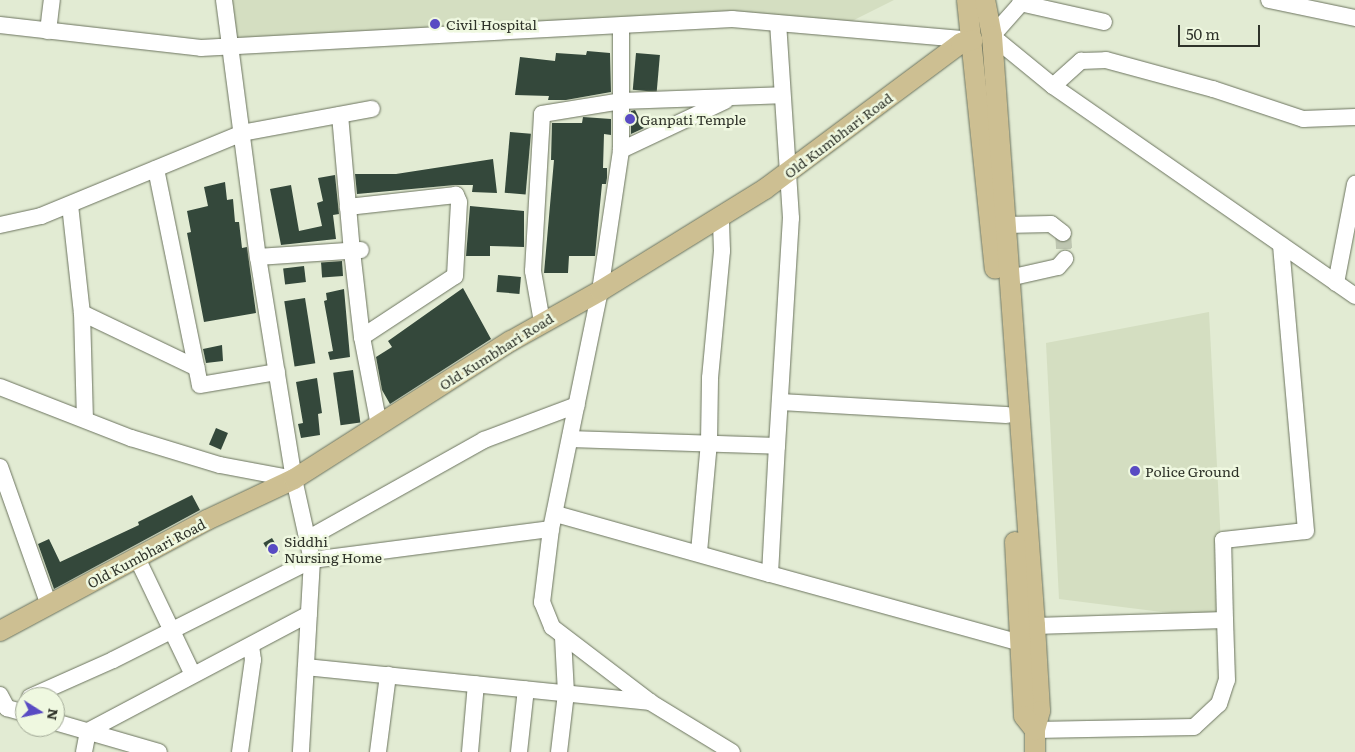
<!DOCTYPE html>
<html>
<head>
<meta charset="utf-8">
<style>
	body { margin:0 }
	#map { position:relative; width:1355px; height:752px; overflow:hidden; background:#e2ebd3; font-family:Literata,serif }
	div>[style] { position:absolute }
	.built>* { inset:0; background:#d4dec1 }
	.building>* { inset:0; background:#34483b; transform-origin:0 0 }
	.minor-tunnel>* { height:16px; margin-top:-8px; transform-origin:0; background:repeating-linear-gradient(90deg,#bec6b1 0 16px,transparent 0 24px) }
	.roads { filter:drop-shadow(0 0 1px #6c745f) drop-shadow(0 0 1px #6c745f) }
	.minor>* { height:16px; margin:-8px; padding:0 8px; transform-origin:8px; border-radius:8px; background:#fff }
	.major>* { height:20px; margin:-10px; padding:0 10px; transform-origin:10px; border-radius:10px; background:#cdbf92 }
	.dots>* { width:14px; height:14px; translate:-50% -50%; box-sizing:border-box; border:2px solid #eff8e0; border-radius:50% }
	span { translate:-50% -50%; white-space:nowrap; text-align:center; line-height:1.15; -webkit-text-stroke:5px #eff8e0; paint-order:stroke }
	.poi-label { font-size:14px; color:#2f332a }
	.left { translate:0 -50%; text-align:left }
	.street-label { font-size:14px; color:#2f332a }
	.north { position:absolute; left:15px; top:687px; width:50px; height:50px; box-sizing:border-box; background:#eff8e0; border:1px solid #a2a997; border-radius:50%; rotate:100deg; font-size:14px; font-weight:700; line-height:20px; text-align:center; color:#2f332a }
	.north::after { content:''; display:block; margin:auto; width:18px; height:22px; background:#594bc3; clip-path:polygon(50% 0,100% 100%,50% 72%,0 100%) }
	.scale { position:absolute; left:1178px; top:25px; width:82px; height:22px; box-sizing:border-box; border:2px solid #2f332a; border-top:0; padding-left:6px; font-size:15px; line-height:18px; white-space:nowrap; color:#2f332a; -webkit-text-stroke:4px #eff8e0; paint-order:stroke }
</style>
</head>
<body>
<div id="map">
	<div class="built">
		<div style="clip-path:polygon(225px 0,894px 0,840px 27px,732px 19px,230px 47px)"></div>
		<div style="clip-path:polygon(1209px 312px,1225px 620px,1059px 599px,1046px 343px)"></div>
	</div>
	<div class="building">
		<div style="clip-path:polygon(587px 51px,610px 53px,611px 92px,566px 100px,548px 100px,549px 96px,515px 95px,520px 57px,555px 61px,556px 53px,586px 55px)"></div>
		<div style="left:636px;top:53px;width:24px;height:37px;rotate:5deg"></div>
		<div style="clip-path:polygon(635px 110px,644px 128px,631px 134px,631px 111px)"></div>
		<div style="clip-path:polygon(583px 117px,611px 119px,611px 135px,604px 134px,603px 168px,607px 168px,607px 178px,606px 184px,602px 184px,595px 256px,569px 256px,568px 273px,544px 273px,554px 160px,551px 160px,552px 123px,582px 123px)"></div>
		<div style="left:510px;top:132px;width:21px;height:61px;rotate:5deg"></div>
		<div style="clip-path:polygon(493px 159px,497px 193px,472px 192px,473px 185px,455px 185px,357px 194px,355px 174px,396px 174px)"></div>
		<div style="clip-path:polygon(335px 175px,339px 214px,333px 215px,336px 239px,281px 245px,270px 189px,291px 185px,299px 231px,322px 226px,317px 203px,323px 201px,318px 178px)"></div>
		<div style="clip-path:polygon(225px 182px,227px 200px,233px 199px,235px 222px,239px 222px,242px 248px,247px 247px,256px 313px,204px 322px,187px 233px,191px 232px,187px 211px,208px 206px,204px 187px)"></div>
		<div style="clip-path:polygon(470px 206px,524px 211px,524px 247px,490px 246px,490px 256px,466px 256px)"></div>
		<div style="left:342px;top:261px;width:15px;height:21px;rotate:86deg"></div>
		<div style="left:304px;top:266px;width:16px;height:21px;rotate:83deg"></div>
		<div style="left:498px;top:275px;width:23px;height:17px;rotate:5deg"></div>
		<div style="clip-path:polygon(463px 288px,491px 339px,390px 404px,382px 390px,376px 357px,392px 347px,388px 341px)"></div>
		<div style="clip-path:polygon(344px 289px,350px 357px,330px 360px,328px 352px,333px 351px,324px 301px,327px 300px,326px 293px)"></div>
		<div style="left:305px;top:298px;width:66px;height:21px;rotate:81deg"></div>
		<div style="clip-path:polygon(222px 345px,223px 361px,206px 363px,203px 349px)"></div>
		<div style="left:353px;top:370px;width:53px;height:20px;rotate:82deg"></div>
		<div style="clip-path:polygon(317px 378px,322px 413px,318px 414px,320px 435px,301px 438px,298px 424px,303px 423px,296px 382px)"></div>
		<div style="left:216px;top:428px;width:13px;height:18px;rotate:23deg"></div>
		<div style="clip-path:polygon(192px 495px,200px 510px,54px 589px,38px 544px,49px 539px,60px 562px,139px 525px,138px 522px)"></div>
		<div style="left:272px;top:538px;width:16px;height:10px;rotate:60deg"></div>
	</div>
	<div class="minor-tunnel">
		<div style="left:1063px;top:233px;width:26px;rotate:86deg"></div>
	</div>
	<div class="roads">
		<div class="minor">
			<div style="left:224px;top:0;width:259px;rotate:82.5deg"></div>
			<div style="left:258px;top:257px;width:225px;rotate:80.8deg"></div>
			<div style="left:294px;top:479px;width:83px;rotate:77.5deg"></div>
			<div style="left:312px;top:560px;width:192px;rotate:93.3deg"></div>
			<div style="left:1024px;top:0;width:48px;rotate:131.6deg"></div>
			<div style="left:992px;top:36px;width:79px;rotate:39.3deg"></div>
			<div style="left:1053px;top:86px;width:368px;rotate:34.8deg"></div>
			<div style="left:1269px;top:0;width:88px;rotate:11.8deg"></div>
			<div style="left:1020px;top:3px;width:86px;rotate:12.7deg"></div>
			<div style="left:0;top:25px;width:202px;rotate:6.5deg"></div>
			<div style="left:201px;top:48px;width:532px;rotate:-3.13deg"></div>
			<div style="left:732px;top:19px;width:242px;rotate:5deg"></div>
			<div style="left:48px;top:31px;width:31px;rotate:-83deg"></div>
			<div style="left:1053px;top:86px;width:38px;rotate:-42deg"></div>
			<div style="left:1081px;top:61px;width:25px;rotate:-2deg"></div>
			<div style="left:1106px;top:60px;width:111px;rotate:15.2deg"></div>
			<div style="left:1213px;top:89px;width:95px;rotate:18.4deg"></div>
			<div style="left:1303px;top:119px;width:52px;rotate:-2.2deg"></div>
			<div style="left:340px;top:115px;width:137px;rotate:85deg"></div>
			<div style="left:352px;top:251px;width:87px;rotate:83.4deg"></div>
			<div style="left:362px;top:337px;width:111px;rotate:-33.3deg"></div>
			<div style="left:455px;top:276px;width:74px;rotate:-86.9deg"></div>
			<div style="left:459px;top:202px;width:8px;rotate:-113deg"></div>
			<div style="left:456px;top:195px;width:109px;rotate:173.7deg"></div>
			<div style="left:621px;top:150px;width:115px;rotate:-25.2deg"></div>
			<div style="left:156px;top:169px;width:220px;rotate:78.5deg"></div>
			<div style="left:200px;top:385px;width:78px;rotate:-9.6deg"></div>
			<div style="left:70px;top:205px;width:109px;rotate:83.7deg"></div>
			<div style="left:82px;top:313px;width:106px;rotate:88.4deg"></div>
			<div style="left:0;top:225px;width:42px;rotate:-12.4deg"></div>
			<div style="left:41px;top:216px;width:217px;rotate:-22.4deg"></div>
			<div style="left:242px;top:133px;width:132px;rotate:-10.5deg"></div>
			<div style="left:1005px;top:225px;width:46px;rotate:-1.2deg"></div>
			<div style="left:1051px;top:224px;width:15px;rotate:37deg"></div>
			<div style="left:258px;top:257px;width:103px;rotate:-3.9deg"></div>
			<div style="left:1009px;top:278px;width:50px;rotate:-12.7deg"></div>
			<div style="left:1058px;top:267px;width:11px;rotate:-49deg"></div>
			<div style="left:1336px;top:283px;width:101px;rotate:-79.1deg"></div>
			<div style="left:82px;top:313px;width:127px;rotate:25.6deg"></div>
			<div style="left:542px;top:322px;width:52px;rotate:-100deg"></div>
			<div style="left:533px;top:271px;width:157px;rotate:-86.7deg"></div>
			<div style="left:542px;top:114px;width:80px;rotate:-9.3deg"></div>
			<div style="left:621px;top:101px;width:160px;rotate:-2.1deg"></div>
			<div style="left:362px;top:337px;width:90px;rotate:79.1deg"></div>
			<div style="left:0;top:387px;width:141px;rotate:21.3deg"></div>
			<div style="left:131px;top:438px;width:93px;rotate:16.9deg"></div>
			<div style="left:220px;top:465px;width:75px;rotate:10.7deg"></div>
			<div style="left:780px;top:402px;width:227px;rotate:3.3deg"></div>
			<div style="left:570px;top:439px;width:207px;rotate:1.9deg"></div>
			<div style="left:777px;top:446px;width:228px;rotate:-86.5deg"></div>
			<div style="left:791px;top:218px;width:195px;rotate:-93.8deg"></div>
			<div style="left:0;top:467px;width:146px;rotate:70.5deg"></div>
			<div style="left:556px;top:514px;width:222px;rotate:15.7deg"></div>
			<div style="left:770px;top:574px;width:128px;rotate:-86.9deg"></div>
			<div style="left:551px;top:529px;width:74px;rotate:97deg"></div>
			<div style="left:542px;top:602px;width:27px;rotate:68deg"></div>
			<div style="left:552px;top:627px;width:123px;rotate:37.4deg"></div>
			<div style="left:650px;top:702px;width:96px;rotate:31.4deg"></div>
			<div style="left:307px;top:539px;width:203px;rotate:-29.2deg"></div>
			<div style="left:484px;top:440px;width:99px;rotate:-20.6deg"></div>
			<div style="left:699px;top:552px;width:109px;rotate:-84.8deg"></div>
			<div style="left:709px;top:443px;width:65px;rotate:-89.1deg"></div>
			<div style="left:710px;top:378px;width:128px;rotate:-84.6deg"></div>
			<div style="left:722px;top:251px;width:35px;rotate:-92deg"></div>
			<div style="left:137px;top:558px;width:127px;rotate:64.4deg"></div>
			<div style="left:770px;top:574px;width:259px;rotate:15.4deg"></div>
			<div style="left:1035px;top:626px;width:190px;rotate:-1.8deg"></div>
			<div style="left:1225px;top:620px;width:80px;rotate:-91.4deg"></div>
			<div style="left:1223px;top:540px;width:83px;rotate:-6.2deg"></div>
			<div style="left:1306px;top:531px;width:287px;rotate:-95deg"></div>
			<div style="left:306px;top:667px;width:346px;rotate:5.8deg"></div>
			<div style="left:0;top:695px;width:15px;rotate:62deg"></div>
			<div style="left:7px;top:708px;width:19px;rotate:16deg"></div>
			<div style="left:30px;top:697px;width:91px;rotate:-24deg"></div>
			<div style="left:113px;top:660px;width:223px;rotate:-26.7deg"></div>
			<div style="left:312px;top:560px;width:241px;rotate:-7.4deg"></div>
			<div style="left:551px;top:529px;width:243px;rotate:-78.4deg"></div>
			<div style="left:600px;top:291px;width:143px;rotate:-81.5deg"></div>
			<div style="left:621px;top:150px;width:124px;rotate:-90deg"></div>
			<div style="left:55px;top:722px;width:108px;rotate:16.1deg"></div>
			<div style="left:1035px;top:730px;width:159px;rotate:-1.1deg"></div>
			<div style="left:1194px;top:727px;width:34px;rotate:-43deg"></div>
			<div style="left:1219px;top:704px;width:25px;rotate:-72deg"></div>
			<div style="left:1227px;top:680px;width:60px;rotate:-91.9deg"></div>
			<div style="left:84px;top:752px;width:21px;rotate:-79deg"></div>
			<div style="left:88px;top:731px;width:250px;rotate:-27.9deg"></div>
			<div style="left:240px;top:752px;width:93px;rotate:-82deg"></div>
			<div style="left:253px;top:660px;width:14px;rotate:-98deg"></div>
			<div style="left:378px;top:752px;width:78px;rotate:-82.6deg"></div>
			<div style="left:470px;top:752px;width:68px;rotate:-85deg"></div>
			<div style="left:519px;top:752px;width:63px;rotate:-83.7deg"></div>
			<div style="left:559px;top:752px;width:59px;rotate:-83.2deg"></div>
			<div style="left:566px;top:693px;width:55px;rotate:-93.1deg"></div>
		</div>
		<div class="major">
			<div style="left:967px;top:0;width:270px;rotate:84.1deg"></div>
			<div style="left:985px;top:0;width:37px;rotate:79deg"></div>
			<div style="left:992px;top:36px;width:592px;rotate:85.83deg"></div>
			<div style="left:1035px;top:626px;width:85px;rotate:86.6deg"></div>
			<div style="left:1040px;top:711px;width:20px;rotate:105deg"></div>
			<div style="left:1035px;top:730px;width:22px;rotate:90deg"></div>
			<div style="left:1015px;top:542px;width:174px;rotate:87deg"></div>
			<div style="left:1024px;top:716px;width:18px;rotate:52deg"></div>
			<div style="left:0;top:631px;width:235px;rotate:-28.2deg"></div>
			<div style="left:207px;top:520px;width:96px;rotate:-25.2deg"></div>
			<div style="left:294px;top:479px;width:257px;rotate:-32.5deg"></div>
			<div style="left:511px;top:341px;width:102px;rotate:-29.3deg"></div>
			<div style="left:600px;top:291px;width:194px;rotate:-31.7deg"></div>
			<div style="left:765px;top:189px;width:244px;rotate:-36.7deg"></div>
			<div style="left:961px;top:43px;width:12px;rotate:-14deg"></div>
		</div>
	</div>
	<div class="dots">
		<div style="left:435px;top:24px;background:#594bc3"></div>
		<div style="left:630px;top:119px;background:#594bc3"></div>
		<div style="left:1135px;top:471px;background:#594bc3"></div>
		<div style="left:273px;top:549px;background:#594bc3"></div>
	</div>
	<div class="poi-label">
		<span class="left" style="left:446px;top:24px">Civil Hospital</span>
		<span class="left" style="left:640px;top:119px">Ganpati Temple</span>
		<span class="left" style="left:1145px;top:471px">Police Ground</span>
		<span class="left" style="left:284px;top:549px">Siddhi<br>Nursing Home</span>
	</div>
	<div class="street-label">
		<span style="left:838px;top:135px;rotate:-37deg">Old Kumbhari Road</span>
		<span style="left:496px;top:351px;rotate:-32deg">Old Kumbhari Road</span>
		<span style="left:146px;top:553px;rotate:-28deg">Old Kumbhari Road</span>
	</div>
	<div class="north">N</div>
	<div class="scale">50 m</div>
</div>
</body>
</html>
